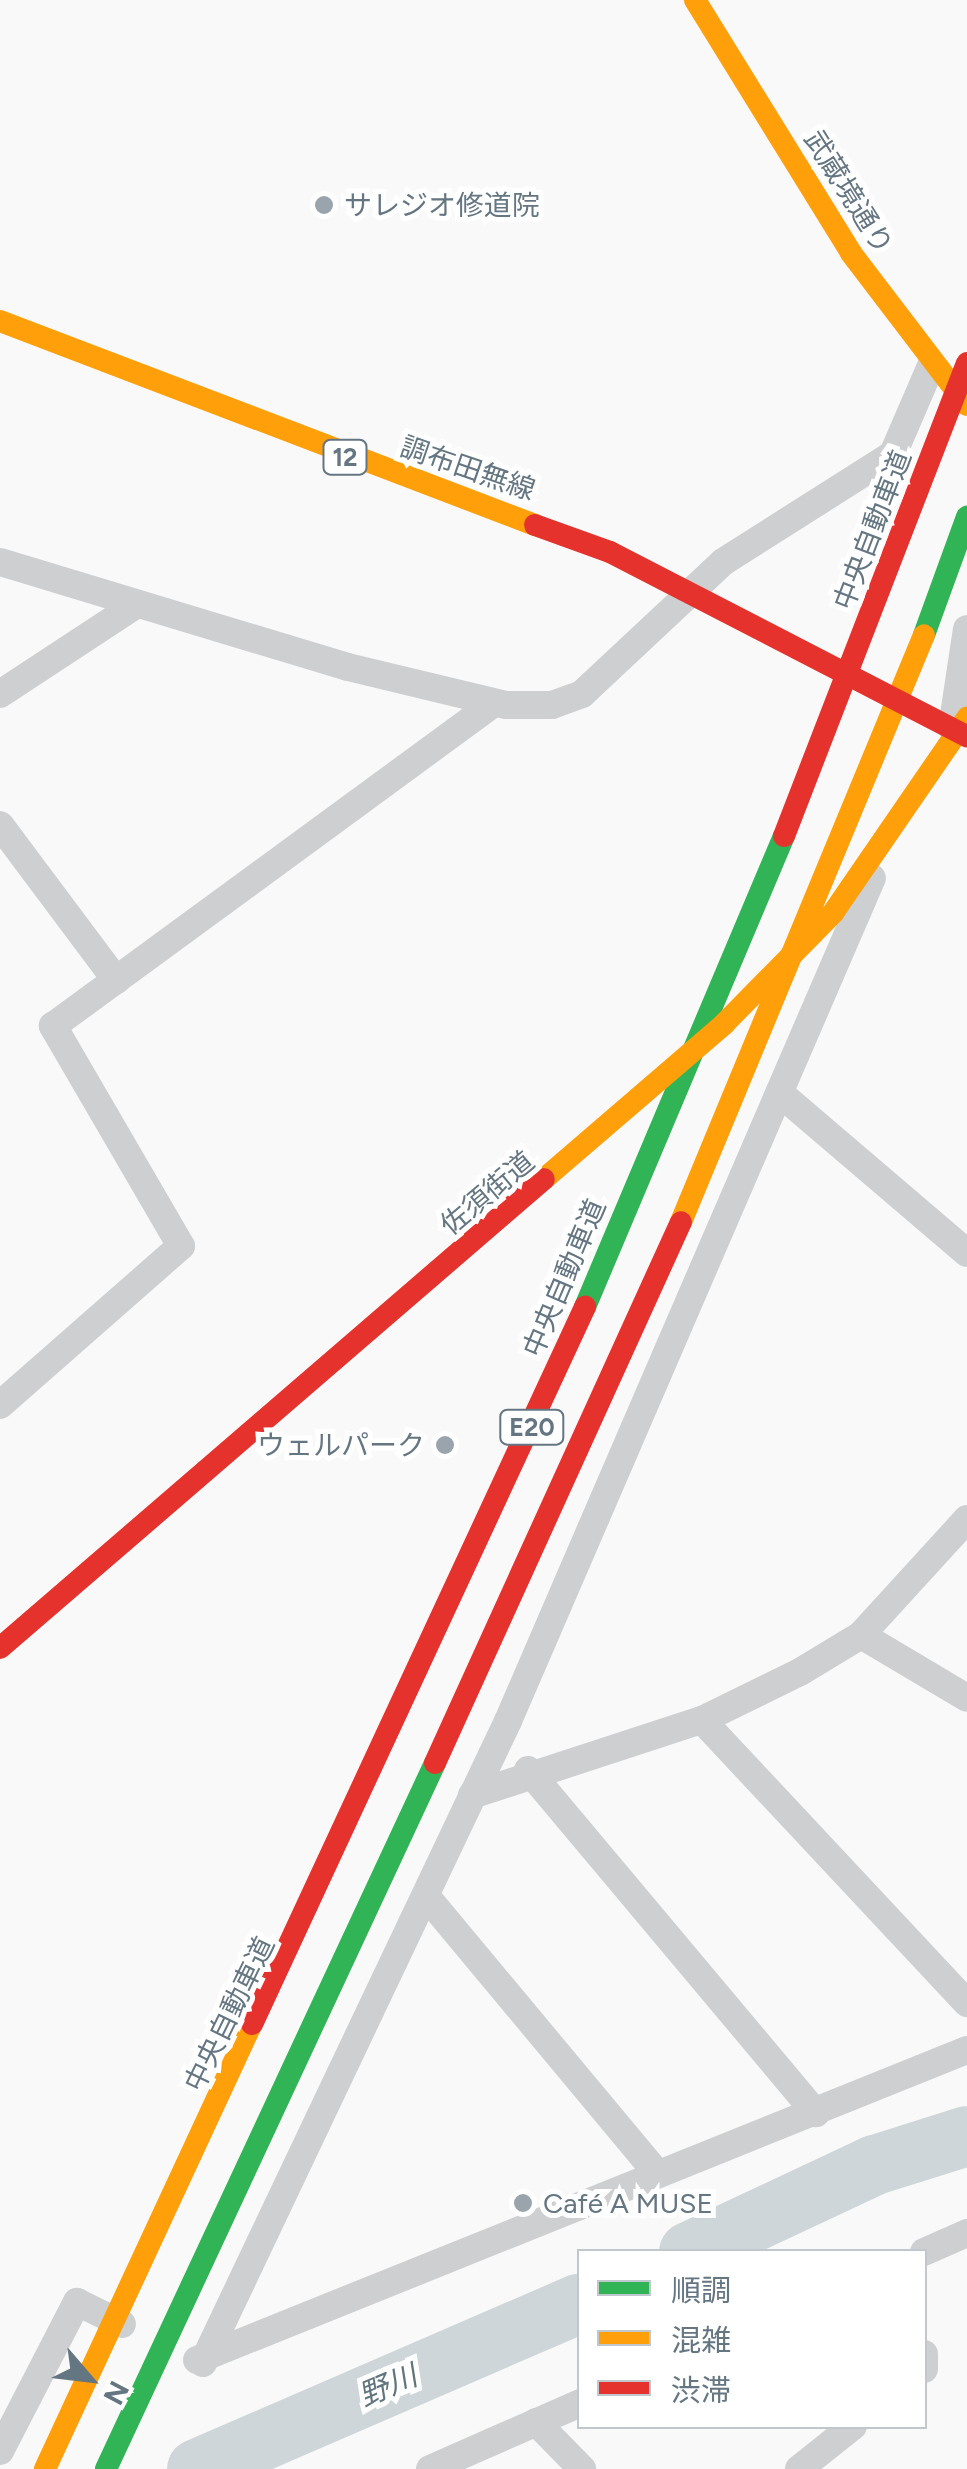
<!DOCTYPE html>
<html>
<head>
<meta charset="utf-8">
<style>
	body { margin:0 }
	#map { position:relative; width:967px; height:2469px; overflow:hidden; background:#f9f9f9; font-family:Figtree,"Noto Sans JP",sans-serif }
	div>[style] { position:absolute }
	.river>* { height:60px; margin:-30px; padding:0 30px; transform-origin:30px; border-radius:30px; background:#ced6d9 }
	.street>* { height:28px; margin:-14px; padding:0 14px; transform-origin:14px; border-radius:14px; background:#cecfd0 }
	.fast>* { height:22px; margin:-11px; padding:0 11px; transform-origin:11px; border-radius:11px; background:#30b455 }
	.slow>* { height:22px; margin:-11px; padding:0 11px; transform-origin:11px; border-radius:11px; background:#ff9f0a }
	.jam>* { height:22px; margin:-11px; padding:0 11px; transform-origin:11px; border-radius:11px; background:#e5322d }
	.dots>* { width:28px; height:28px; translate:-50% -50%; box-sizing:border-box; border:5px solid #fff; border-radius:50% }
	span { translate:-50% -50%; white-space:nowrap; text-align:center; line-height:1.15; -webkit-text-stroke:10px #fff; paint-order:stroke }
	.shield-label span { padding:2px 8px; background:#fff; border:2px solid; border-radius:8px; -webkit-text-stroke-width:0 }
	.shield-label { font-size:25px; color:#657683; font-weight:700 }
	.street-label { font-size:28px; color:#657683 }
	.poi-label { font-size:28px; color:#657683 }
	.left { translate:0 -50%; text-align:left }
	.right { translate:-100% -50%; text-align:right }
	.water-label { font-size:30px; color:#60757c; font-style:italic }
	.legend { position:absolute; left:577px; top:2249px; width:350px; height:180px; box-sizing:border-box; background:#fff; border:2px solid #c1c8cd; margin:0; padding:12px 18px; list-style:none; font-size:30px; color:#657683 }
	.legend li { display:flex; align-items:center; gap:20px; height:50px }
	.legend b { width:50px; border:2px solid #c1c8cd }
	.north { position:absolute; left:40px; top:2329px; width:100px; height:100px; -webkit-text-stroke:8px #fff; paint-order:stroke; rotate:118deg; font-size:28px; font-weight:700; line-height:40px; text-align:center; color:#657683 }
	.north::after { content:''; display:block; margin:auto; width:35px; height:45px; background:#657683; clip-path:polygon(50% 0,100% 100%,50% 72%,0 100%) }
</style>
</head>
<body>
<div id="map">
	<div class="river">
		<div style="left:689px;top:2252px;width:205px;rotate:-25.1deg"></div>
		<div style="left:875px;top:2165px;width:96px;rotate:-17.5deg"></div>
		<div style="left:197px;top:2469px;width:417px;rotate:-23.4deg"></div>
	</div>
	<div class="street">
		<div style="left:0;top:562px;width:363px;rotate:16.8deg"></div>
		<div style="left:348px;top:667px;width:163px;rotate:13.5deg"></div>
		<div style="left:506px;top:705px;width:46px"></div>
		<div style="left:552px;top:705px;width:32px;rotate:-20deg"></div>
		<div style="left:582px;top:694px;width:193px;rotate:-43.1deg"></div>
		<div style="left:723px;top:562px;width:201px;rotate:-32.4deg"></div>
		<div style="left:893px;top:454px;width:94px;rotate:-66.7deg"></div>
		<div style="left:0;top:694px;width:157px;rotate:-33.3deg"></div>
		<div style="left:952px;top:728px;width:100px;rotate:-81.4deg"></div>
		<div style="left:0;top:825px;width:194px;rotate:53.2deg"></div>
		<div style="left:782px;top:1095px;width:243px;rotate:40.5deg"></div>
		<div style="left:0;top:1405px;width:241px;rotate:-41.3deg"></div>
		<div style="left:181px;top:1246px;width:255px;rotate:-120.2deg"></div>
		<div style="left:53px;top:1026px;width:547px;rotate:-36.22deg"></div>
		<div style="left:861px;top:1635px;width:123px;rotate:30.7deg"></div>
		<div style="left:702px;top:1720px;width:388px;rotate:46.9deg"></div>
		<div style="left:528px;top:1770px;width:448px;rotate:50deg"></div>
		<div style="left:472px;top:1795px;width:242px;rotate:-18.1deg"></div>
		<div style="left:702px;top:1720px;width:109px;rotate:-26.1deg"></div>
		<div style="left:800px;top:1672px;width:71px;rotate:-31.2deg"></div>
		<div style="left:861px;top:1635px;width:157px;rotate:-47.6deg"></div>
		<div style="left:426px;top:1896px;width:359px;rotate:50.2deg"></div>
		<div style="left:924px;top:2252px;width:47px;rotate:-23.8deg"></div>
		<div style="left:924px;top:2354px;width:15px;rotate:90deg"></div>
		<div style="left:197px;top:2360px;width:830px;rotate:-21.93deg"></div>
		<div style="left:203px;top:2363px;width:711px;rotate:-64.59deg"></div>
		<div style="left:508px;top:1721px;width:918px;rotate:-66.65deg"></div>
		<div style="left:536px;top:2422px;width:66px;rotate:45.6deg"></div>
		<div style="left:0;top:2451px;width:168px;rotate:-62.7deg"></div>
		<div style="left:77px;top:2302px;width:50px;rotate:26.1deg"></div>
		<div style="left:430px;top:2469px;width:164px;rotate:-23.7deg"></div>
		<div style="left:799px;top:2469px;width:69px;rotate:-38.5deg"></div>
	</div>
	<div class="fast">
		<div style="left:924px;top:635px;width:126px;rotate:-70deg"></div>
		<div style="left:585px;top:1307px;width:511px;rotate:-67.1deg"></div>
		<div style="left:106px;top:2469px;width:779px;rotate:-65.01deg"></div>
	</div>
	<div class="slow">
		<div style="left:695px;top:0;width:297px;rotate:58.3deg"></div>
		<div style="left:851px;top:253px;width:191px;rotate:52.7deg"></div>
		<div style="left:0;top:321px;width:573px;rotate:20.87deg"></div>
		<div style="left:544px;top:1179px;width:238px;rotate:-40.7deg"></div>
		<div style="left:724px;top:1024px;width:156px;rotate:-45.5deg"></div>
		<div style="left:833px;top:913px;width:237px;rotate:-55.5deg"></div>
		<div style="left:681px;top:1222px;width:635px;rotate:-67.51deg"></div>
		<div style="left:45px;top:2469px;width:491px;rotate:-65.1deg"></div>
	</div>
	<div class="jam">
		<div style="left:535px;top:525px;width:80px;rotate:19.8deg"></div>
		<div style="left:610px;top:552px;width:402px;rotate:27.3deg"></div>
		<div style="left:784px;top:836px;width:507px;rotate:-68.85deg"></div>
		<div style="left:0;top:1648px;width:718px;rotate:-40.77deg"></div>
		<div style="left:435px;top:1763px;width:594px;rotate:-65.55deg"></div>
		<div style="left:252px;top:2024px;width:791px;rotate:-65.09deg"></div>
	</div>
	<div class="dots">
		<div style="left:324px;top:205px;background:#99a4ac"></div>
		<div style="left:445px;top:1445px;background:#99a4ac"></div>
		<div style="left:523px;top:2203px;background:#99a4ac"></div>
	</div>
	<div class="shield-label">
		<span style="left:345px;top:457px">12</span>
		<span style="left:532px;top:1427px">E20</span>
	</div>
	<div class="street-label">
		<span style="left:849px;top:192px;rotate:58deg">武蔵境通り</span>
		<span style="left:468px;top:468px;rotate:19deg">調布田無線</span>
		<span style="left:872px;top:530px;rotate:-69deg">中央自動車道</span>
		<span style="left:487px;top:1193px;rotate:-40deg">佐須街道</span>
		<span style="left:564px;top:1278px;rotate:-67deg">中央自動車道</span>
		<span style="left:229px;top:2014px;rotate:-64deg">中央自動車道</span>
	</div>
	<div class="poi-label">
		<span class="left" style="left:344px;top:205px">サレジオ修道院</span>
		<span class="right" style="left:425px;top:1445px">ウェルパーク</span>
		<span class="left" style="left:543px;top:2203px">Café A MUSE</span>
	</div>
	<div class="water-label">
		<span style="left:388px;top:2386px;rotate:-23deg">野川</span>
	</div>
	<ul class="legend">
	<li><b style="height:12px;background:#30b455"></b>順調</li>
	<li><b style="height:12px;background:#ff9f0a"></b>混雑</li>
	<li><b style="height:12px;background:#e5322d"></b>渋滞</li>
	</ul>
	<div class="north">N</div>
</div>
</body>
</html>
